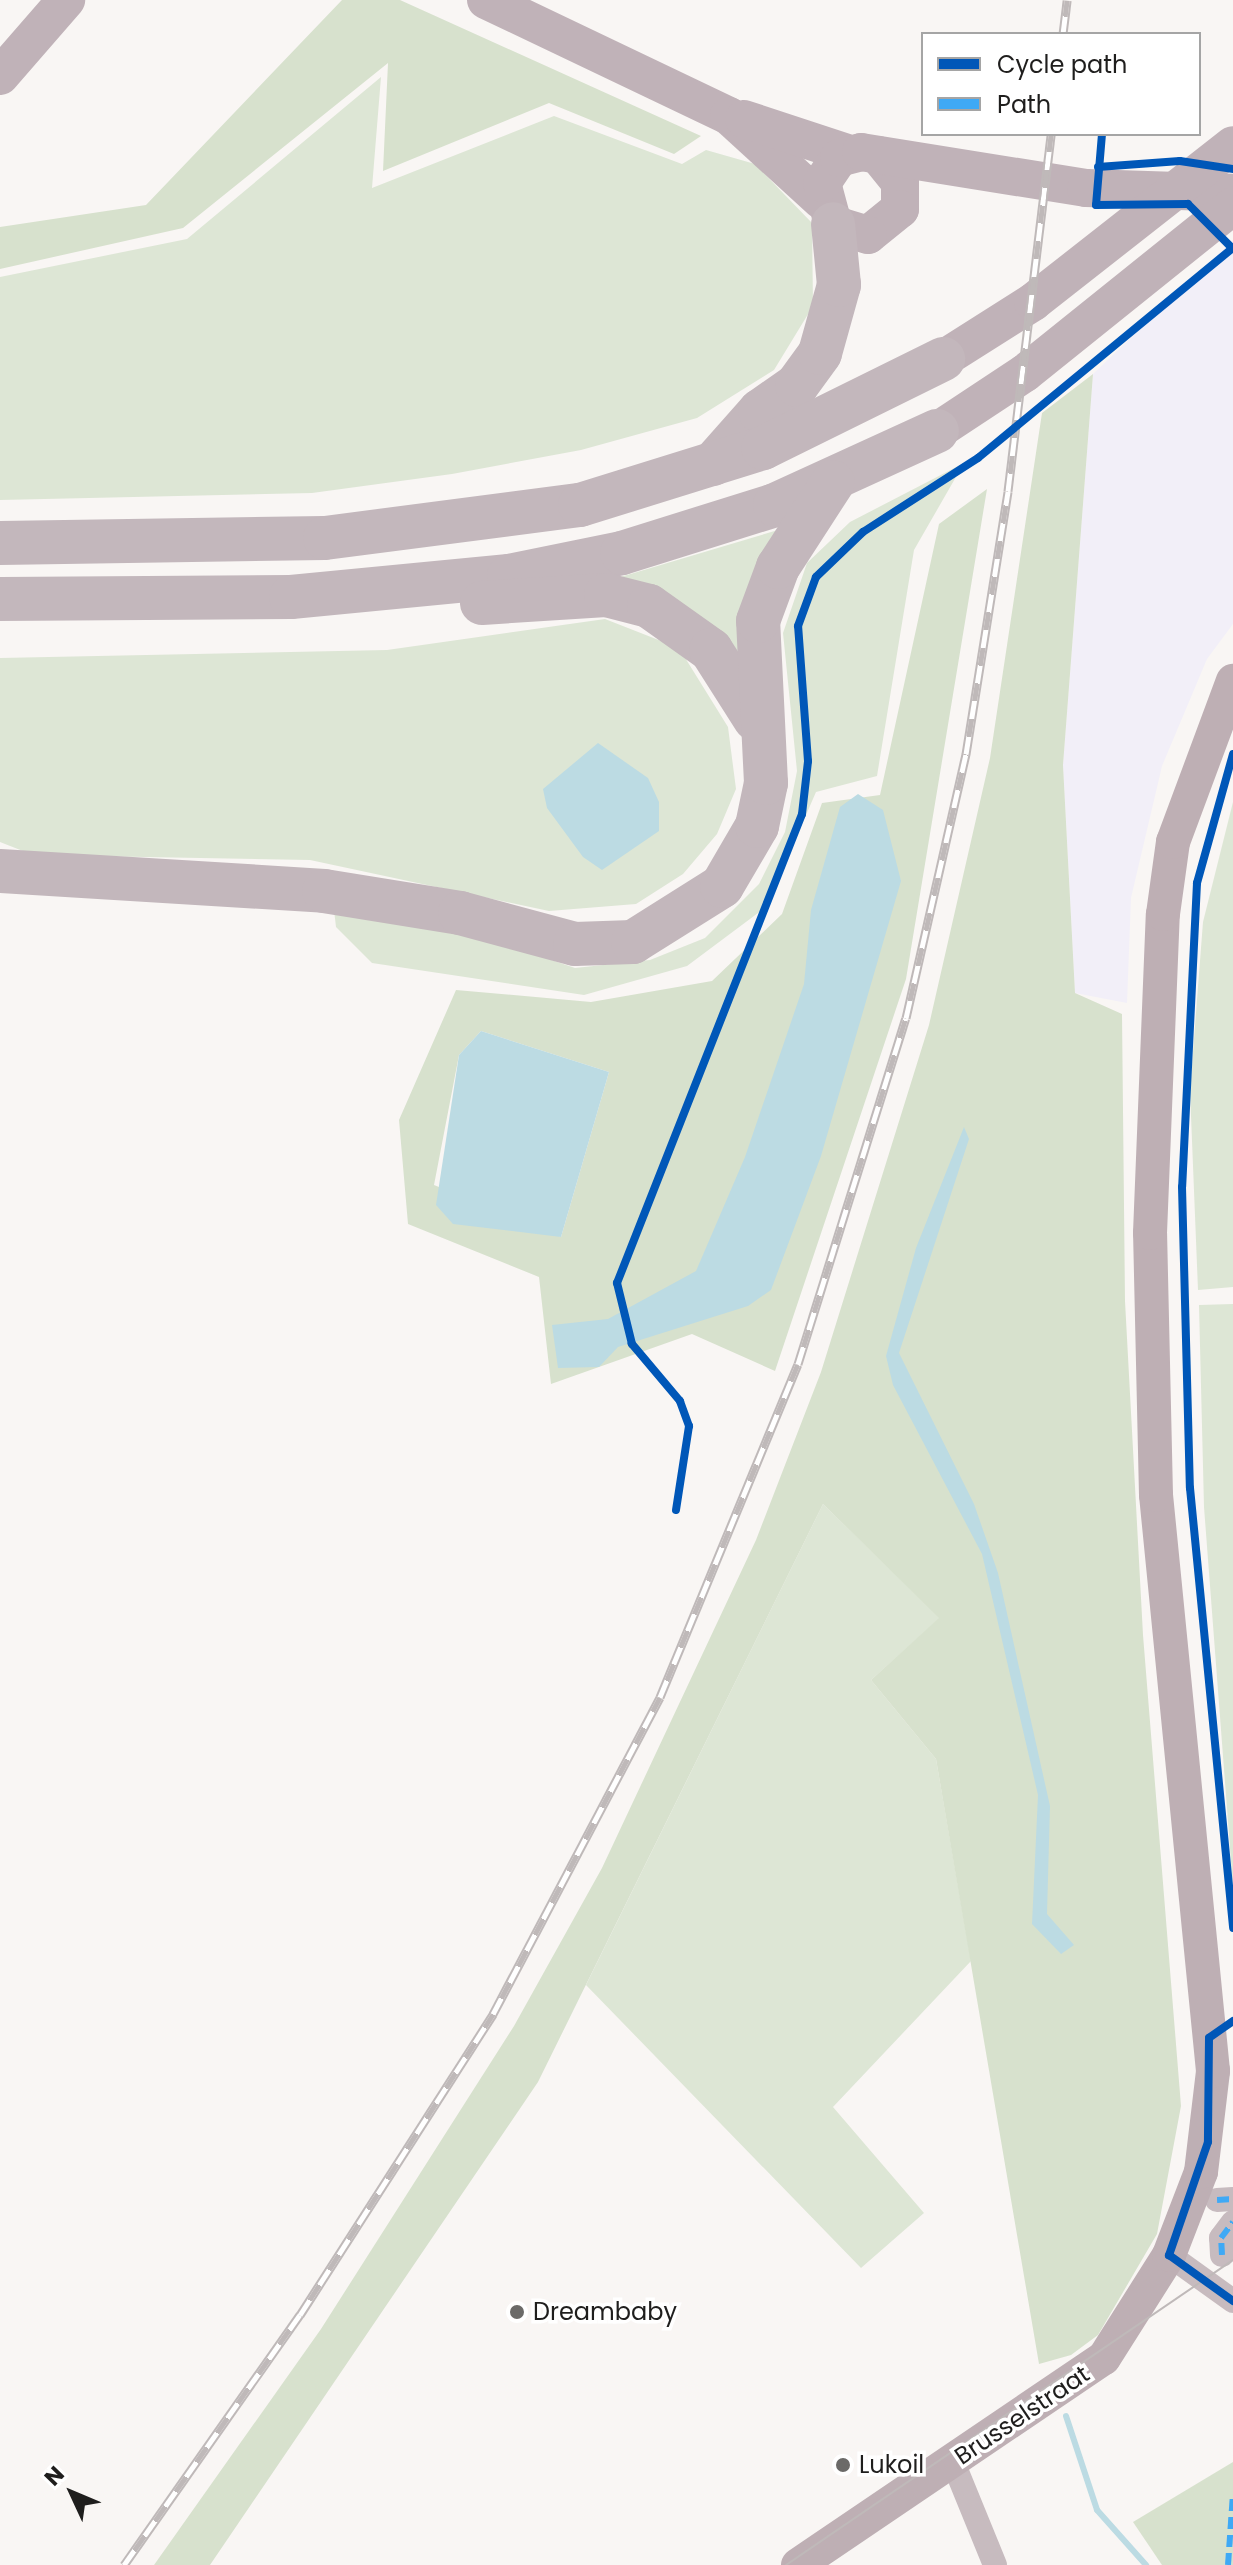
<!DOCTYPE html>
<html>
<head>
<meta charset="utf-8">
<style>
	body { margin:0 }
	#map { position:relative; width:1233px; height:2565px; overflow:hidden; background:#f9f6f4; font-family:Poppins,sans-serif }
	div>[style] { position:absolute }
	.commercial>* { inset:0; background:#f2eff8 }
	.green>* { inset:0; background:#dde6d5 }
	.forest>* { inset:0; background:#d7e1cd }
	.water>* { inset:0; background:#bcdbe3 }
	.stream>* { height:6px; margin:-3px; padding:0 3px; transform-origin:3px; border-radius:3px; background:#bcdbe3 }
	.street>* { height:24px; margin:-12px; padding:0 12px; transform-origin:12px; border-radius:12px; background:#c7bbbf }
	.secondary>* { height:34px; margin:-17px; padding:0 17px; transform-origin:17px; border-radius:17px; background:#beafb4 }
	.primary>* { height:38px; margin:-19px; padding:0 19px; transform-origin:19px; border-radius:19px; background:#c0b2b8 }
	.highway>* { height:44px; margin:-22px; padding:0 22px; transform-origin:22px; border-radius:22px; background:#c3b7bc }
	.tram>* { height:2px; margin:-1px; padding:0 1px; transform-origin:1px; border-radius:1px; background:#bfb9b9 }
	.rail>* { height:9px; margin-top:-4.5px; transform-origin:0; background:repeating-linear-gradient(90deg,#fff 0 18px,#bfb9b9 0 36px); box-sizing:border-box; border-block:2px solid #bfb9b9 }
	.quiet>* { height:6px; margin-top:-3px; transform-origin:0; background:repeating-linear-gradient(90deg,#3fa9f5 0 12px,transparent 0 18px) }
	.cycleway>* { height:8px; margin:-4px; padding:0 4px; transform-origin:4px; border-radius:4px; background:#0057b8 }
	.dots>* { width:22px; height:22px; translate:-50% -50%; box-sizing:border-box; border:4px solid #fff; border-radius:50% }
	span { translate:-50% -50%; white-space:nowrap; text-align:center; line-height:1.15; -webkit-text-stroke:7px #fff; paint-order:stroke }
	.poi-label { font-size:24px; color:#1f1e1d }
	.left { translate:0 -50%; text-align:left }
	.street-label { font-size:24px; color:#1f1e1d }
	.legend { position:absolute; left:921px; top:32px; width:280px; height:104px; box-sizing:border-box; background:#fff; border:2px solid #a5a5a5; margin:0; padding:10px 14px; list-style:none; font-size:24px; color:#1f1e1d }
	.legend li { display:flex; align-items:center; gap:16px; height:40px }
	.legend b { width:40px; border:2px solid #a5a5a5 }
	.north { position:absolute; left:32px; top:2453px; width:80px; height:80px; -webkit-text-stroke:6px #fff; paint-order:stroke; rotate:314deg; font-size:22px; font-weight:700; line-height:32px; text-align:center; color:#1f1e1d }
	.north::after { content:''; display:block; margin:auto; width:28px; height:36px; background:#1f1e1d; clip-path:polygon(50% 0,100% 100%,50% 72%,0 100%) }
</style>
</head>
<body>
<div id="map">
	<div class="commercial">
		<div style="clip-path:polygon(1233px 240px,1233px 624px,1207px 659px,1162px 766px,1131px 898px,1127px 1003px,1075px 993px,1063px 765px,1093px 374px)"></div>
	</div>
	<div class="green">
		<div style="clip-path:polygon(381px 77px,372px 188px,554px 116px,682px 164px,706px 150px,755px 164px,812px 223px,813px 306px,774px 370px,697px 418px,581px 450px,452px 474px,312px 493px,0 500px,0 277px,187px 239px)"></div>
		<div style="clip-path:polygon(964px 463px,914px 550px,877px 776px,816px 792px,766px 907px,687px 966px,584px 995px,372px 963px,336px 927px,334px 910px,490px 939px,575px 968px,650px 960px,705px 938px,759px 884px,785px 832px,797px 771px,783px 633px,807px 563px,850px 522px)"></div>
		<div style="clip-path:polygon(798px 524px,748px 669px,617px 578px)"></div>
		<div style="clip-path:polygon(605px 619px,679px 648px,728px 727px,736px 789px,717px 834px,683px 874px,636px 904px,549px 911px,310px 860px,33px 855px,0 842px,0 658px,387px 650px)"></div>
		<div style="clip-path:polygon(1233px 802px,1233px 1287px,1198px 1290px,1190px 1091px,1203px 922px)"></div>
		<div style="clip-path:polygon(1233px 1304px,1233px 1887px,1204px 1507px,1199px 1305px)"></div>
		<div style="clip-path:polygon(823px 1504px,940px 1618px,871px 1680px,936px 1759px,971px 1961px,833px 2107px,924px 2213px,861px 2268px,586px 1985px)"></div>
	</div>
	<div class="forest">
		<div style="clip-path:polygon(342px 0,400px 0,701px 136px,674px 154px,549px 103px,383px 171px,388px 63px,183px 228px,0 269px,0 227px,146px 205px)"></div>
		<div style="clip-path:polygon(1093px 374px,1063px 765px,1075px 993px,1122px 1014px,1125px 1301px,1143px 1635px,1181px 2106px,1157px 2234px,1098px 2335px,1071px 2355px,1039px 2364px,936px 1759px,871px 1680px,939px 1618px,823px 1504px,538px 2082px,210px 2565px,154px 2565px,321px 2329px,514px 2026px,602px 1868px,756px 1540px,821px 1372px,929px 1025px,990px 758px,1042px 413px)"></div>
		<div style="clip-path:polygon(evenodd,987px 489px,906px 979px,775px 1371px,692px 1334px,551px 1384px,539px 1277px,408px 1224px,399px 1120px,456px 990px,591px 1002px,712px 981px,782px 914px,822px 803px,880px 795px,939px 524px,987px 489px,481px 1031px,609px 1072px,561px 1237px,434px 1185px,459px 1055px,481px 1031px)"></div>
		<div style="clip-path:polygon(1233px 2462px,1233px 2565px,1162px 2565px,1133px 2522px)"></div>
	</div>
	<div class="water">
		<div style="clip-path:polygon(598px 743px,648px 778px,659px 802px,659px 831px,602px 870px,583px 857px,547px 808px,543px 789px)"></div>
		<div style="clip-path:polygon(858px 794px,883px 810px,901px 881px,821px 1156px,771px 1290px,748px 1306px,618px 1347px,599px 1367px,558px 1368px,552px 1325px,608px 1319px,696px 1271px,745px 1157px,804px 984px,811px 910px,840px 807px)"></div>
		<div style="clip-path:polygon(481px 1031px,609px 1072px,561px 1237px,453px 1224px,436px 1205px,459px 1055px)"></div>
		<div style="clip-path:polygon(964px 1127px,969px 1139px,899px 1353px,974px 1504px,998px 1573px,1050px 1806px,1047px 1914px,1074px 1945px,1061px 1954px,1032px 1924px,1038px 1795px,982px 1554px,893px 1385px,886px 1356px,916px 1248px)"></div>
	</div>
	<div class="stream">
		<div style="left:1066px;top:2416px;width:99px;rotate:71.7deg"></div>
		<div style="left:1097px;top:2510px;width:74px;rotate:48.3deg"></div>
	</div>
	<div class="street">
		<div style="left:1217px;top:2200px;width:16px;rotate:-4deg"></div>
		<div style="left:1169px;top:2255px;width:79px;rotate:35.7deg"></div>
		<div style="left:1222px;top:2255px;width:17px;rotate:-93deg"></div>
		<div style="left:1221px;top:2238px;width:20px;rotate:-53deg"></div>
		<div style="left:953px;top:2462px;width:111px;rotate:67.8deg"></div>
	</div>
	<div class="secondary">
		<div style="left:798px;top:2565px;width:369px;rotate:-34.1deg"></div>
		<div style="left:1104px;top:2358px;width:122px;rotate:-57.7deg"></div>
		<div style="left:1169px;top:2255px;width:89px;rotate:-68.9deg"></div>
		<div style="left:1201px;top:2172px;width:102px;rotate:-83.2deg"></div>
		<div style="left:1213px;top:2071px;width:579px;rotate:-95.65deg"></div>
		<div style="left:1156px;top:1495px;width:262px;rotate:-91.3deg"></div>
		<div style="left:1150px;top:1233px;width:319px;rotate:-87.7deg"></div>
		<div style="left:1163px;top:914px;width:73px;rotate:-82.1deg"></div>
		<div style="left:1173px;top:842px;width:172px;rotate:-69.6deg"></div>
	</div>
	<div class="primary">
		<div style="left:486px;top:0;width:269px;rotate:25.5deg"></div>
		<div style="left:729px;top:116px;width:125px;rotate:42.4deg"></div>
		<div style="left:0;top:76px;width:101px;rotate:-49deg"></div>
		<div style="left:744px;top:119px;width:108px;rotate:18.3deg"></div>
		<div style="left:878px;top:155px;width:35px;rotate:51deg"></div>
		<div style="left:900px;top:182px;width:27px;rotate:90deg"></div>
		<div style="left:900px;top:209px;width:41px;rotate:140.9deg"></div>
		<div style="left:868px;top:235px;width:37px;rotate:-163deg"></div>
		<div style="left:833px;top:224px;width:42px;rotate:-105deg"></div>
		<div style="left:822px;top:183px;width:30px;rotate:-56deg"></div>
		<div style="left:839px;top:158px;width:23px;rotate:-15deg"></div>
		<div style="left:861px;top:152px;width:228px;rotate:9.1deg"></div>
		<div style="left:1086px;top:188px;width:147px;rotate:1.9deg"></div>
		<div style="left:943px;top:359px;width:107px;rotate:-32.3deg"></div>
		<div style="left:1033px;top:302px;width:254px;rotate:-38.1deg"></div>
		<div style="left:937px;top:431px;width:105px;rotate:-33.4deg"></div>
		<div style="left:1025px;top:373px;width:267px;rotate:-38.8deg"></div>
	</div>
	<div class="highway">
		<div style="left:713px;top:464px;width:71px;rotate:-48.4deg"></div>
		<div style="left:760px;top:411px;width:45px;rotate:-35.1deg"></div>
		<div style="left:797px;top:385px;width:39px;rotate:-54deg"></div>
		<div style="left:820px;top:353px;width:71px;rotate:-74.4deg"></div>
		<div style="left:839px;top:285px;width:61px;rotate:-95.6deg"></div>
		<div style="left:0;top:543px;width:325px;rotate:-0.9deg"></div>
		<div style="left:325px;top:538px;width:257px;rotate:-7.4deg"></div>
		<div style="left:580px;top:505px;width:192px;rotate:-17.3deg"></div>
		<div style="left:763px;top:448px;width:201px;rotate:-26.3deg"></div>
		<div style="left:0;top:599px;width:291px;rotate:-0.4deg"></div>
		<div style="left:291px;top:597px;width:219px;rotate:-5.5deg"></div>
		<div style="left:509px;top:576px;width:115px;rotate:-11.5deg"></div>
		<div style="left:622px;top:553px;width:160px;rotate:-17.4deg"></div>
		<div style="left:775px;top:505px;width:178px;rotate:-24.6deg"></div>
		<div style="left:482px;top:603px;width:124px;rotate:-3.7deg"></div>
		<div style="left:606px;top:595px;width:44px;rotate:14.3deg"></div>
		<div style="left:649px;top:606px;width:76px;rotate:35.4deg"></div>
		<div style="left:711px;top:650px;width:82px;rotate:57.5deg"></div>
		<div style="left:0;top:871px;width:325px;rotate:3.5deg"></div>
		<div style="left:324px;top:891px;width:138px;rotate:9.2deg"></div>
		<div style="left:460px;top:913px;width:119px;rotate:15.1deg"></div>
		<div style="left:575px;top:944px;width:58px;rotate:-2deg"></div>
		<div style="left:633px;top:942px;width:105px;rotate:-32.2deg"></div>
		<div style="left:722px;top:886px;width:69px;rotate:-59.7deg"></div>
		<div style="left:757px;top:826px;width:44px;rotate:-78.2deg"></div>
		<div style="left:766px;top:783px;width:162px;rotate:-92.8deg"></div>
		<div style="left:758px;top:621px;width:58px;rotate:-69.7deg"></div>
		<div style="left:778px;top:567px;width:101px;rotate:-57.1deg"></div>
	</div>
	<div class="tram">
		<div style="left:786px;top:2565px;width:541px;rotate:-34.31deg"></div>
	</div>
	<div class="rail">
		<div style="left:1063px;top:34px;width:34px;rotate:-83deg"></div>
		<div style="left:124px;top:2565px;width:306px;rotate:-54.9deg"></div>
		<div style="left:300px;top:2315px;width:358px;rotate:-57.3deg"></div>
		<div style="left:493px;top:2014px;width:358px;rotate:-62.2deg"></div>
		<div style="left:660px;top:1697px;width:360px;rotate:-67.5deg"></div>
		<div style="left:798px;top:1364px;width:362px;rotate:-72.7deg"></div>
		<div style="left:906px;top:1018px;width:271px;rotate:-77.2deg"></div>
		<div style="left:966px;top:754px;width:266px;rotate:-80.9deg"></div>
		<div style="left:1008px;top:491px;width:360px;rotate:-83.1deg"></div>
	</div>
	<div class="quiet">
		<div style="left:1217px;top:2200px;width:16px;rotate:-4deg"></div>
		<div style="left:1222px;top:2255px;width:17px;rotate:-93deg"></div>
		<div style="left:1221px;top:2238px;width:20px;rotate:-53deg"></div>
		<div style="left:1228px;top:2565px;width:71px;rotate:-86deg"></div>
	</div>
	<div class="cycleway">
		<div style="left:1102px;top:134px;width:71px;rotate:94.8deg"></div>
		<div style="left:1096px;top:205px;width:92px;rotate:-0.6deg"></div>
		<div style="left:1188px;top:204px;width:62px;rotate:45deg"></div>
		<div style="left:1098px;top:167px;width:82px;rotate:-4.2deg"></div>
		<div style="left:1180px;top:161px;width:54px;rotate:8.6deg"></div>
		<div style="left:1233px;top:754px;width:134px;rotate:105.6deg"></div>
		<div style="left:1197px;top:883px;width:304px;rotate:92.8deg"></div>
		<div style="left:1182px;top:1187px;width:301px;rotate:88.5deg"></div>
		<div style="left:1190px;top:1488px;width:442px;rotate:84.4deg"></div>
		<div style="left:676px;top:1510px;width:85px;rotate:-81.2deg"></div>
		<div style="left:689px;top:1426px;width:27px;rotate:-110deg"></div>
		<div style="left:680px;top:1401px;width:75px;rotate:-130.1deg"></div>
		<div style="left:632px;top:1344px;width:63px;rotate:-103.8deg"></div>
		<div style="left:617px;top:1283px;width:504px;rotate:-68.47deg"></div>
		<div style="left:802px;top:814px;width:53px;rotate:-83.5deg"></div>
		<div style="left:808px;top:761px;width:135px;rotate:-94.2deg"></div>
		<div style="left:798px;top:626px;width:52px;rotate:-69.8deg"></div>
		<div style="left:816px;top:577px;width:65px;rotate:-43.8deg"></div>
		<div style="left:863px;top:532px;width:137px;rotate:-32.8deg"></div>
		<div style="left:978px;top:458px;width:330px;rotate:-39.5deg"></div>
		<div style="left:1233px;top:2021px;width:29px;rotate:145deg"></div>
		<div style="left:1209px;top:2038px;width:104px;rotate:90.6deg"></div>
		<div style="left:1208px;top:2142px;width:120px;rotate:109deg"></div>
		<div style="left:1169px;top:2255px;width:79px;rotate:35.7deg"></div>
	</div>
	<div class="dots">
		<div style="left:517px;top:2312px;background:#6b6a68"></div>
		<div style="left:843px;top:2465px;background:#6b6a68"></div>
	</div>
	<div class="poi-label">
		<span class="left" style="left:533px;top:2312px">Dreambaby</span>
		<span class="left" style="left:859px;top:2465px">Lukoil</span>
	</div>
	<div class="street-label">
		<span style="left:1022px;top:2415px;rotate:-34deg">Brusselstraat</span>
	</div>
	<ul class="legend">
	<li><b style="height:10px;background:#0057b8"></b>Cycle path</li>
	<li><b style="height:10px;background:#3fa9f5"></b>Path</li>
	</ul>
	<div class="north">N</div>
</div>
</body>
</html>
